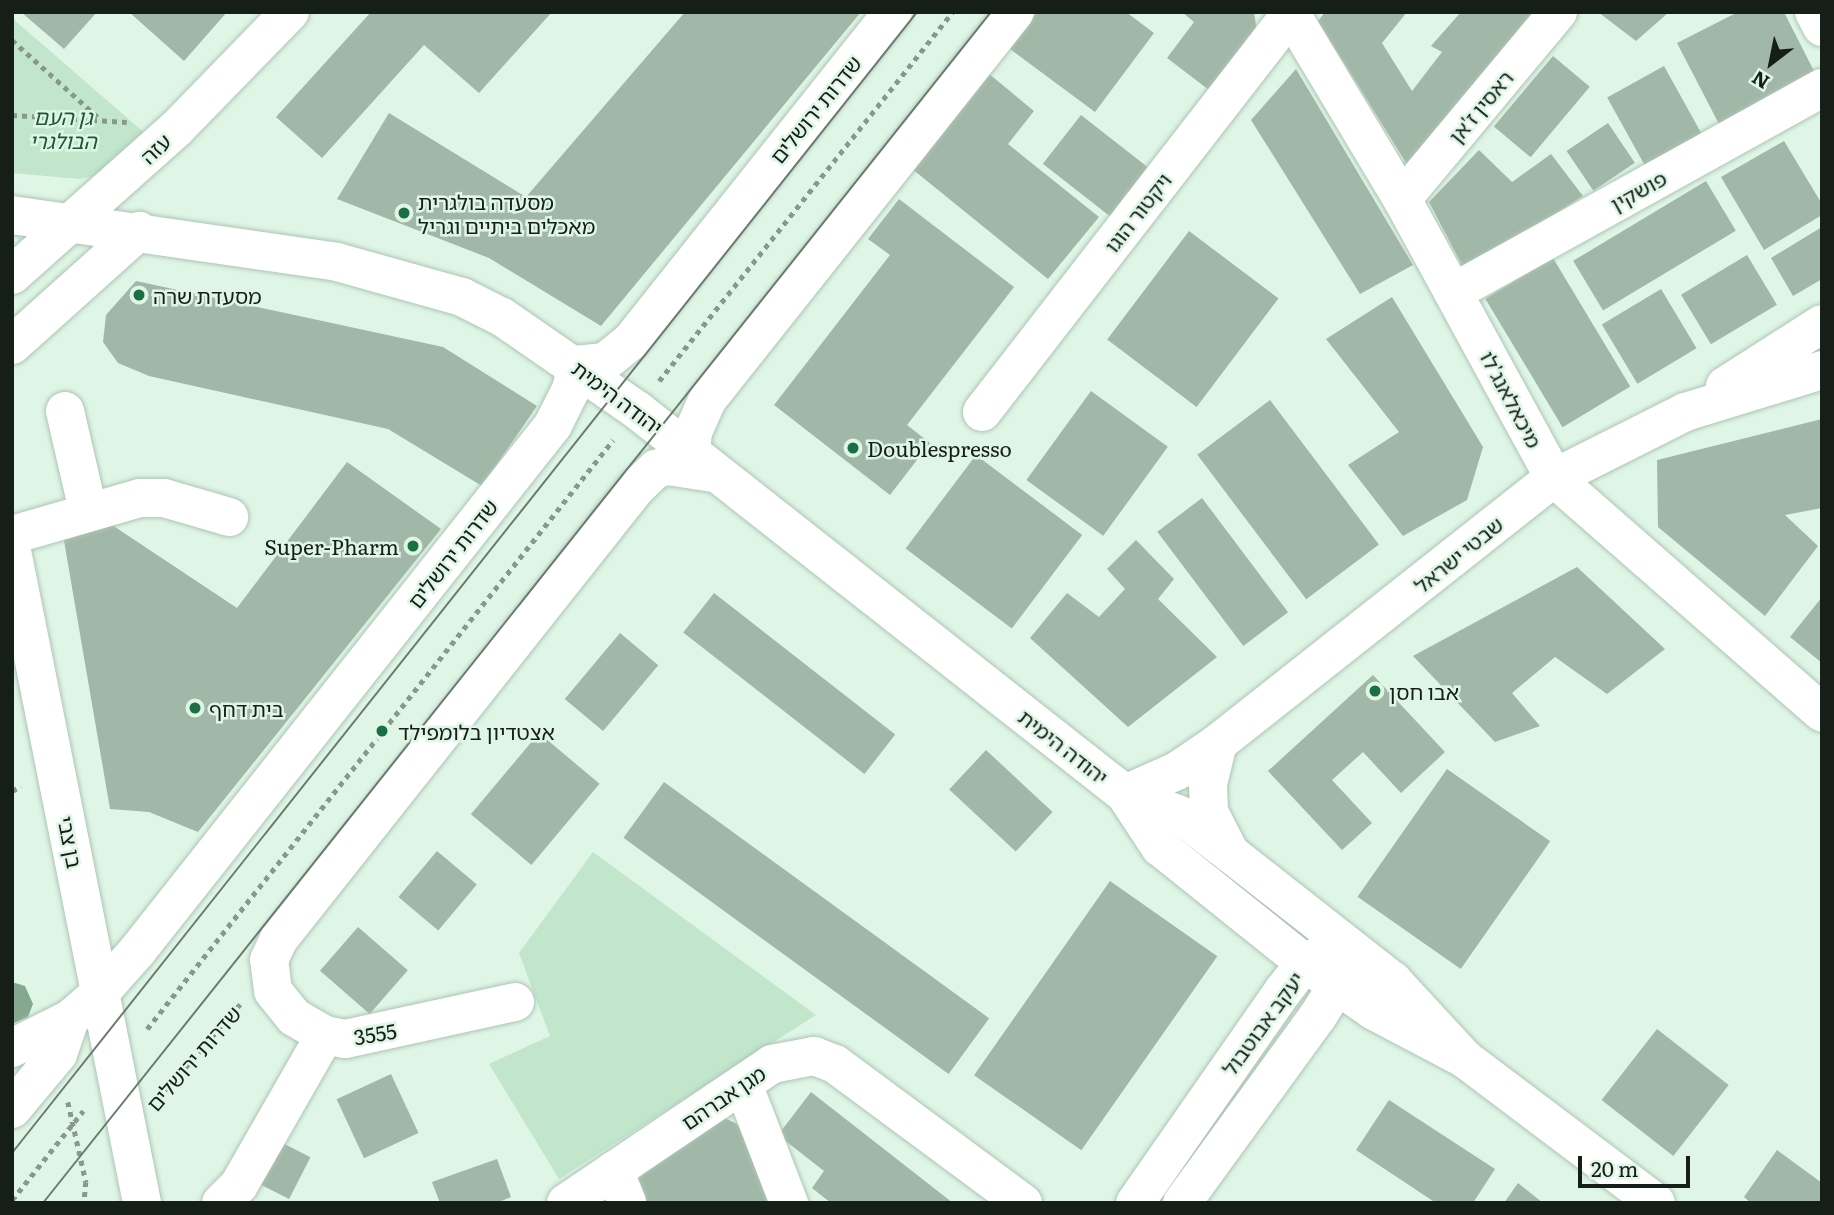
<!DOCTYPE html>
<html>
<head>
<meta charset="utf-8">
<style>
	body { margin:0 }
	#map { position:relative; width:1834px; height:1215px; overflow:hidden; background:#dff6e6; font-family:Literata,"Noto Sans Hebrew",serif }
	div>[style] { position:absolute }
	.green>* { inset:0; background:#c1e6cc }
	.water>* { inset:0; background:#85a990 }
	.building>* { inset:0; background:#a1b7a7; transform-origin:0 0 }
	.path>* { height:4.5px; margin-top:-2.25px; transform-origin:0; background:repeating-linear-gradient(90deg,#88988d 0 5px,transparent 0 10px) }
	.roads { filter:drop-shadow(0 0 2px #aec4b5) drop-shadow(0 0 2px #aec4b5) }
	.minor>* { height:38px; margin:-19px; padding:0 19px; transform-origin:19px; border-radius:19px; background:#fff }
	.tram>* { height:2px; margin:-1px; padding:0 1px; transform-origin:1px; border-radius:1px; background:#6c7b71 }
	.dots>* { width:19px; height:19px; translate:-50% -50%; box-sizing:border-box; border:4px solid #dff6e6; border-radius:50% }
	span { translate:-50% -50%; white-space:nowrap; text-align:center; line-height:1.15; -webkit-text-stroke:5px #dff6e6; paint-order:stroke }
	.street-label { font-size:21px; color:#161e18 }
	.park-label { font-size:21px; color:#1d5836; font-style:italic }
	.poi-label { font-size:21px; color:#161e18 }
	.left { translate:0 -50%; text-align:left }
	.right { translate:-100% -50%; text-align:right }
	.frame { position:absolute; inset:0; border:14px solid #161e18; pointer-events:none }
	.north { position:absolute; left:1736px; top:28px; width:70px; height:70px; -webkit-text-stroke:5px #dff6e6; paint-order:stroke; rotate:212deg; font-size:19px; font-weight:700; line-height:28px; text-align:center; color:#161e18 }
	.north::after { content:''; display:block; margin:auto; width:24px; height:32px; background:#161e18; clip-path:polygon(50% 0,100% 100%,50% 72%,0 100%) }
	.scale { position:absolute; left:1578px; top:1156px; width:112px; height:32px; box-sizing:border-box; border:4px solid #161e18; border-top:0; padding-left:9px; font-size:21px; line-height:24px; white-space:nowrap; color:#161e18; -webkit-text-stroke:5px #dff6e6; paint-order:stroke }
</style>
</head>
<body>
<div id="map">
	<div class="green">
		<div style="clip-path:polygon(12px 18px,147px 135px,100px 175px,79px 179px,12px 173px)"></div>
		<div style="clip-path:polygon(593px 852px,816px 1015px,559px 1179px,489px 1064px,550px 1036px,519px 953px)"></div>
	</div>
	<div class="water">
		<div style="clip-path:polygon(12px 982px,25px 986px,33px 1004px,28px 1017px,12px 1024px)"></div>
	</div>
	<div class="building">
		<div style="clip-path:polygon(21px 12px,97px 12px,64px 49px)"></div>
		<div style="clip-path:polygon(129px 12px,227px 12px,184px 61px)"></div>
		<div style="clip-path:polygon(371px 12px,552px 12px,479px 93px,424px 45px,322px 158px,276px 117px)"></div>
		<div style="clip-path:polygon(685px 12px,861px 12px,601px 326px,489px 258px,337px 199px,389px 113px,526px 197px)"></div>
		<div style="clip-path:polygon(1037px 12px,1126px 12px,1154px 33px,1095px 112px,1010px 49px)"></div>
		<div style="clip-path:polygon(1182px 12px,1254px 12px,1257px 32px,1213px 93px,1167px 58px,1194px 22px)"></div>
		<div style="clip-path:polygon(1325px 12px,1407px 12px,1382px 43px,1412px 91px,1442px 52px,1431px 46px,1461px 12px,1534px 12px,1408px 166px,1318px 21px)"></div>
		<div style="clip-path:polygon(1598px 12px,1669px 12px,1636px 41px)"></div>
		<div style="clip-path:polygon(1738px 12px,1784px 12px,1816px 75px,1719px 124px,1677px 43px)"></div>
		<div style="left:1553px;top:56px;width:48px;height:92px;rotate:40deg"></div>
		<div style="left:1664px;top:66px;width:79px;height:65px;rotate:61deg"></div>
		<div style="clip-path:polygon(1296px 69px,1413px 265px,1360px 294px,1251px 120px)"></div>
		<div style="clip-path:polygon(988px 73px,1034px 111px,1008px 144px,1099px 217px,1048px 279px,911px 168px)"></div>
		<div style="left:1081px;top:115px;width:86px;height:62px;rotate:38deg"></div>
		<div style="left:1608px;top:123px;width:48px;height:50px;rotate:56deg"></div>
		<div style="clip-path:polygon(1784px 141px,1822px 204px,1822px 215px,1764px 250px,1721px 177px)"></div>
		<div style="clip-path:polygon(1479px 150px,1512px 182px,1551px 154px,1583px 196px,1465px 271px,1429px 202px)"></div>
		<div style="left:1706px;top:181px;width:58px;height:155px;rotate:59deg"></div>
		<div style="clip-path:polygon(899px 199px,1014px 287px,907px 425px,930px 443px,890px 495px,774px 405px,890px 255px,868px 239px)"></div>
		<div style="clip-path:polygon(1822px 227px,1822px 279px,1793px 296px,1771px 258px)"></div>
		<div style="left:1189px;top:231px;width:112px;height:136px;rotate:37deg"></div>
		<div style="left:1747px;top:255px;width:58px;height:77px;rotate:59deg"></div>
		<div style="left:1553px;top:258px;width:150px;height:79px;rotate:59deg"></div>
		<div style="clip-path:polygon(136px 281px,443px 347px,537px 406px,482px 486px,388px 429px,149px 376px,118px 363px,103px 342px,106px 315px)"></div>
		<div style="left:1661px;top:289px;width:69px;height:69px;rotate:59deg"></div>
		<div style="clip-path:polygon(1392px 297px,1483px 447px,1467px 500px,1403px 536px,1348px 465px,1399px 432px,1326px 339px)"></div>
		<div style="left:1091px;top:391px;width:95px;height:110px;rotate:36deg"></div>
		<div style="left:1270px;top:400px;width:181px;height:91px;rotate:53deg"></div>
		<div style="clip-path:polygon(1822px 419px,1822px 508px,1785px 515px,1818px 546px,1765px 616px,1658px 527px,1657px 460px)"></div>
		<div style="left:976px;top:455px;width:133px;height:117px;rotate:37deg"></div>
		<div style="clip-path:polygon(347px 462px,441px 529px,198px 832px,149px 812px,110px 809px,62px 529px,103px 519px,237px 608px)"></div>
		<div style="left:1202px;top:498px;width:143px;height:56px;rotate:53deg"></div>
		<div style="clip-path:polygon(1136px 540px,1174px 579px,1158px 599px,1217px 657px,1128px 727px,1030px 638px,1067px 593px,1099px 617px,1125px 589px,1107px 569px)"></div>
		<div style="clip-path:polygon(1577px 567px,1665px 649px,1607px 694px,1555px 657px,1512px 693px,1540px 726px,1495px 742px,1413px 656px)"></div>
		<div style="left:714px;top:593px;width:230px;height:50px;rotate:38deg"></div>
		<div style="clip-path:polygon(1822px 597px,1822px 663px,1790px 637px)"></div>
		<div style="left:620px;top:633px;width:50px;height:86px;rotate:40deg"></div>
		<div style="clip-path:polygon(1373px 675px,1445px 752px,1401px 793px,1363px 752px,1332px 780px,1372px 823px,1342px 850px,1268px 771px)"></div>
		<div style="left:539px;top:733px;width:79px;height:106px;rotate:40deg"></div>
		<div style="left:986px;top:750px;width:91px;height:54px;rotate:43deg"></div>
		<div style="left:1447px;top:769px;width:126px;height:156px;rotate:35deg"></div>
		<div style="left:664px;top:782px;width:402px;height:69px;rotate:36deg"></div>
		<div style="left:437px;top:851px;width:52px;height:60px;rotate:40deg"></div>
		<div style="left:1110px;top:881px;width:131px;height:237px;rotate:35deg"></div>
		<div style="left:358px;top:927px;width:66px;height:58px;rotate:41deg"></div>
		<div style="left:1657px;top:1029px;width:91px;height:90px;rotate:38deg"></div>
		<div style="left:391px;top:1074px;width:65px;height:60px;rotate:65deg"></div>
		<div style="clip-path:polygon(811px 1092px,953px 1203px,831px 1203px,812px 1188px,824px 1171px,778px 1135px)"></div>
		<div style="clip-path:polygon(1389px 1100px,1495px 1169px,1473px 1203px,1436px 1203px,1356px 1150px)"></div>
		<div style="clip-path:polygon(718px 1115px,754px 1132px,778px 1203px,645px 1203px,636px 1180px)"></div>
		<div style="left:257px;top:1130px;width:60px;height:47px;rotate:27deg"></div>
		<div style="clip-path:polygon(1777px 1150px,1822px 1183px,1822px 1203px,1751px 1203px,1744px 1197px)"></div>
		<div style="clip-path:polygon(497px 1159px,511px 1197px,496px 1203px,440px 1203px,432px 1182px)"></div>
		<div style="clip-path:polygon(1518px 1183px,1543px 1203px,1504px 1203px)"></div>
	</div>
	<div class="path">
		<div style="left:12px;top:40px;width:118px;rotate:41.9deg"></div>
		<div style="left:12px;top:115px;width:115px;rotate:3.5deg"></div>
		<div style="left:659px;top:381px;width:472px;rotate:-51.5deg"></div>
		<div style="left:12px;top:791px;width:10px;rotate:-29deg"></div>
		<div style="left:147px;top:1029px;width:751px;rotate:-51.65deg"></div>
		<div style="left:159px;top:1098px;width:124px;rotate:-49.2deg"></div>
		<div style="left:68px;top:1102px;width:82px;rotate:77.3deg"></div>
		<div style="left:86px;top:1182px;width:21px;rotate:95deg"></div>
		<div style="left:12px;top:1200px;width:114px;rotate:-51.4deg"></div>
	</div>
	<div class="roads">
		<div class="minor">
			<div style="left:1290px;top:12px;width:218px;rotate:59.1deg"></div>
			<div style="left:1402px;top:199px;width:318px;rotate:61.4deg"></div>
			<div style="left:1554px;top:478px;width:356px;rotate:41.2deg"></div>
			<div style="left:1814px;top:12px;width:17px;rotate:62deg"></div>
			<div style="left:1402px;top:199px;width:244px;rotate:-50.2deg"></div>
			<div style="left:12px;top:215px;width:328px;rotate:8.2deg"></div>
			<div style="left:337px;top:262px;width:130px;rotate:15.6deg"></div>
			<div style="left:462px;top:297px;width:45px;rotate:26.6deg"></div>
			<div style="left:502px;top:317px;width:164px;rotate:34.6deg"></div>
			<div style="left:637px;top:410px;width:621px;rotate:38.2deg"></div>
			<div style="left:1125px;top:794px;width:59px;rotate:20.9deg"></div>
			<div style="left:1180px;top:815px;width:64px;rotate:37.4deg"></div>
			<div style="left:1231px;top:854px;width:206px;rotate:38.1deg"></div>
			<div style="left:1393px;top:981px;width:106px;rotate:47.3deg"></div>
			<div style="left:12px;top:275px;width:221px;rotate:-41.7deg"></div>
			<div style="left:177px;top:128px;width:162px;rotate:-45.8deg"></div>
			<div style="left:1454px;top:292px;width:421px;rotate:-29deg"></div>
			<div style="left:12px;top:345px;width:171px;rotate:-41.9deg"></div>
			<div style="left:1725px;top:386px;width:115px;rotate:-32.6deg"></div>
			<div style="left:65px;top:411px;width:103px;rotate:77deg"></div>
			<div style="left:982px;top:412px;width:506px;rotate:-52.22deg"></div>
			<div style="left:691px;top:454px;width:22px;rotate:-85deg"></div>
			<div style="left:693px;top:432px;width:36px;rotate:-66deg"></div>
			<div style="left:708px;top:399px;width:494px;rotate:-51.6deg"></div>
			<div style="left:12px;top:535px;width:133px;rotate:-16.1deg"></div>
			<div style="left:140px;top:498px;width:24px"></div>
			<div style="left:164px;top:498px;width:68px;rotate:16.3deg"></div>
			<div style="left:12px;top:551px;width:665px;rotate:78.72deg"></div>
			<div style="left:1218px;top:743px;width:42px;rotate:103.7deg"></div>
			<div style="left:1208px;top:784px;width:28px;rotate:88deg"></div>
			<div style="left:1209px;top:812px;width:42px;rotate:62.8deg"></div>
			<div style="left:1125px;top:794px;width:57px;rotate:-23.9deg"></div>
			<div style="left:1177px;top:771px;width:50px;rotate:-34.3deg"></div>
			<div style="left:1218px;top:743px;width:428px;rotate:-38.3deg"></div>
			<div style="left:1554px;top:478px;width:147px;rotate:-26.7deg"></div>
			<div style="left:1685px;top:412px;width:143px;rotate:-17deg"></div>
			<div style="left:1125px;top:794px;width:64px;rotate:56.6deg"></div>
			<div style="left:1160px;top:847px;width:186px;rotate:38.7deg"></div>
			<div style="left:1305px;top:963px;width:84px;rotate:34.8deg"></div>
			<div style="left:1374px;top:1011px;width:103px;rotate:27.8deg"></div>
			<div style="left:1465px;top:1059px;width:239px;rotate:37deg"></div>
			<div style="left:515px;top:1002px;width:174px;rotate:167.7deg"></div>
			<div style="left:345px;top:1039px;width:20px;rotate:-169deg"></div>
			<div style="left:325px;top:1035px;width:36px;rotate:-150deg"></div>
			<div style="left:294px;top:1017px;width:33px;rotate:-129deg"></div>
			<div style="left:273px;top:991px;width:31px;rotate:-97deg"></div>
			<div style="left:269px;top:960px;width:23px;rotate:-65deg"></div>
			<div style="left:279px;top:939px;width:575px;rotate:-51.64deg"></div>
			<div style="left:636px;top:488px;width:28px;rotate:-44deg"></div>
			<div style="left:656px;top:469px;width:12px;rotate:-14deg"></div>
			<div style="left:668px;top:466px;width:47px;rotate:8.7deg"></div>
			<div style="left:12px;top:1048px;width:65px;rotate:-26.6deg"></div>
			<div style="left:70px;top:1019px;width:40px;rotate:-41deg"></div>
			<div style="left:100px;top:993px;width:57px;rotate:-48.5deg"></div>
			<div style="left:138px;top:950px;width:669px;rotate:-51.67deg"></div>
			<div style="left:553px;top:425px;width:42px;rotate:-63.4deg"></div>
			<div style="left:572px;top:387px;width:22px;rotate:-82deg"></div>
			<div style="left:575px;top:365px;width:30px;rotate:-6deg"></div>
			<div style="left:605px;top:362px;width:33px;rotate:-39deg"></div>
			<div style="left:631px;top:341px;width:421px;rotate:-51.5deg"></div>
			<div style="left:743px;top:1084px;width:128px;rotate:68.9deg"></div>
			<div style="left:12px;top:1109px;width:72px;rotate:-50.1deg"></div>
			<div style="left:58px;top:1054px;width:37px;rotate:-71deg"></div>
			<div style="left:614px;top:1170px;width:35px;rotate:68deg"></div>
			<div style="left:221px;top:1203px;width:25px;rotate:-45deg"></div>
			<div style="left:239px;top:1185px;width:173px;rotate:-60.2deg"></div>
			<div style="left:566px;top:1203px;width:249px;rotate:-34deg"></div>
			<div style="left:772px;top:1064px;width:43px;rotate:-10.8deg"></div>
			<div style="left:814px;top:1056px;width:22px;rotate:21deg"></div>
			<div style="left:835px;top:1064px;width:234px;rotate:36.5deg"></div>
			<div style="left:1135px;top:1203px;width:259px;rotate:-55.1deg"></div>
			<div style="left:1283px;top:991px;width:36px;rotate:-52deg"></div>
			<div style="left:1305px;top:963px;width:26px;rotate:-28deg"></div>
			<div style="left:1182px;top:1203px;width:231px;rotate:-54deg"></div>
			<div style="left:1318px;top:1016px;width:34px;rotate:-58deg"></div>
			<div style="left:1336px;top:987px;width:24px;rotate:-78deg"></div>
		</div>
	</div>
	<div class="tram">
		<div style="left:12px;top:1153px;width:1456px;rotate:-51.58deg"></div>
		<div style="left:43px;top:1203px;width:1522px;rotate:-51.48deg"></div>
	</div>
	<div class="dots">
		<div style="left:404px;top:213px;background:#1a7042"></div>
		<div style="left:139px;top:295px;background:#1a7042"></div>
		<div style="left:853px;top:448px;background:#1a7042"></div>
		<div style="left:413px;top:546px;background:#1a7042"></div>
		<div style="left:1375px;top:691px;background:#1a7042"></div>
		<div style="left:195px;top:708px;background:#1a7042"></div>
		<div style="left:382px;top:731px;background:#1a7042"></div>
	</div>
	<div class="street-label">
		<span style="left:1480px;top:106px;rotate:-50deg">ראסין ז'אן</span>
		<span style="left:815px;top:109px;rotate:-51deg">שדרות ירושלים</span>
		<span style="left:155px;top:148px;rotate:-43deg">עזה</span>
		<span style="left:1638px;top:190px;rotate:-29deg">פושקין</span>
		<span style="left:1137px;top:212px;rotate:-52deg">ויקטור הוגו</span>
		<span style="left:618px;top:397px;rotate:37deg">יהודה הימית</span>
		<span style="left:1512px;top:399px;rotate:62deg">מיכאלאנג'לו</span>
		<span style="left:452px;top:553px;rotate:-52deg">שדרות ירושלים</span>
		<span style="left:1458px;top:554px;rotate:-39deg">שבטי ישראל</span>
		<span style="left:1064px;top:746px;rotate:38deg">יהודה הימית</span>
		<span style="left:71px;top:842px;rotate:79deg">בן צבי</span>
		<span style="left:1262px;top:1023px;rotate:-54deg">יעקב אבוטבול</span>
		<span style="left:375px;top:1033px;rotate:-10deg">3555</span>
		<span style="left:193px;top:1058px;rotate:-49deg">שדרות ירושלים</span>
		<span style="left:723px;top:1097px;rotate:-34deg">מגן אברהם</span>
	</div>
	<div class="park-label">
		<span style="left:63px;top:128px">גן העם<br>הבולגרי</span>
	</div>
	<div class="poi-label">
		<span class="left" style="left:418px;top:213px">מסעדה בולגרית<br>מאכלים ביתיים וגריל</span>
		<span class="left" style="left:153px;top:295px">מסעדת שרה</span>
		<span class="left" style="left:867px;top:448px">Doublespresso</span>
		<span class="right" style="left:399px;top:546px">Super-Pharm</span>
		<span class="left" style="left:1389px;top:691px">אבו חסן</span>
		<span class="left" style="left:209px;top:708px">בית דחף</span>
		<span class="left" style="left:398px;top:731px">אצטדיון בלומפילד</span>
	</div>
	<div class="frame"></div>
	<div class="north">N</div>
	<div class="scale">20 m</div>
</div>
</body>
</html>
